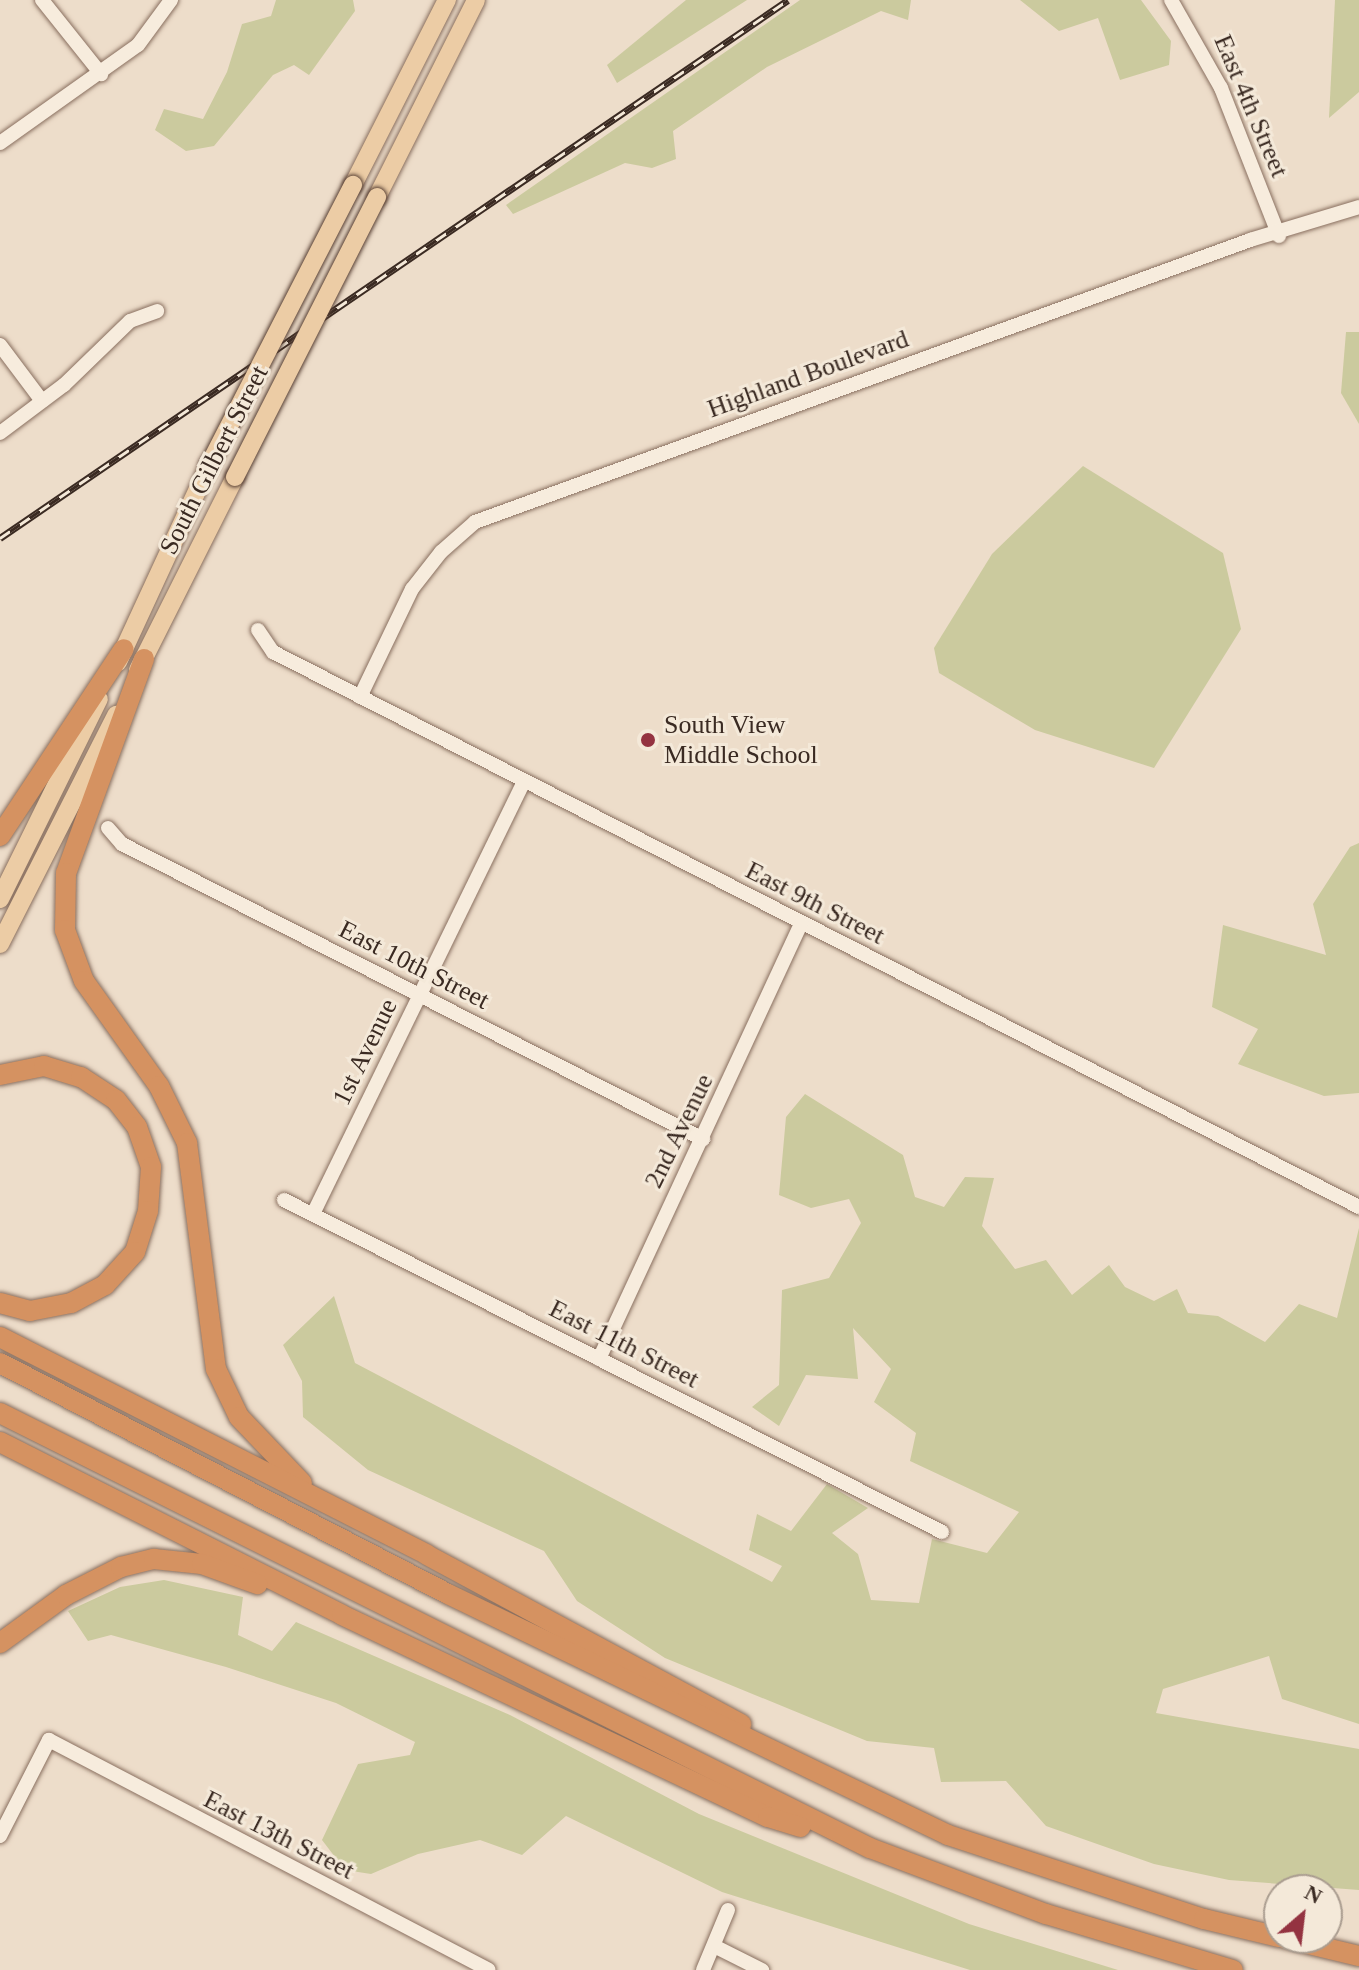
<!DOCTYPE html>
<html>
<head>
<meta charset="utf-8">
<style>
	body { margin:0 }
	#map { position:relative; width:1359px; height:1970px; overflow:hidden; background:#edddca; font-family:"Times New Roman",serif }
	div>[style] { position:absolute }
	.green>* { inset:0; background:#cbca9e }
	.roads { filter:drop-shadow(0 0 2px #896f5f) drop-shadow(0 0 2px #896f5f) }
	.minor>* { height:14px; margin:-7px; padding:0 7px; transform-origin:7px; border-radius:7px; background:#f7ecdd }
	.major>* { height:18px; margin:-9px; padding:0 9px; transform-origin:9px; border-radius:9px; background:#eccca5 }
	.highway>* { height:20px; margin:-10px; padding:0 10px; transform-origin:10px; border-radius:10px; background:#d59261 }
	.rail>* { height:7px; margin-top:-3.5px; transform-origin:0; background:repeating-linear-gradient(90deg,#f4e9d9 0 12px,#3a2a22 0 24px); box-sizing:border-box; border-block:2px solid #3a2a22 }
	.bridges { filter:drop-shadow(0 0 2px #573f33) drop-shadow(0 0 2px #573f33) }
	.major-bridge>* { height:18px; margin:-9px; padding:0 9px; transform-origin:9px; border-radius:9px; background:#eccca5 }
	.dots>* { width:22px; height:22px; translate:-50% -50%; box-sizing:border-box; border:4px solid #f4e9d9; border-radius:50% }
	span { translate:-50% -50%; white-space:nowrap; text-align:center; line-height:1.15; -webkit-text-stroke:6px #f4e9d9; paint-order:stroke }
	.street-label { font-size:26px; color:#3a2a22 }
	.poi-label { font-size:26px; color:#3a2a22 }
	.left { translate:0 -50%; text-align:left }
	.north { position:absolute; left:1263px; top:1874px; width:80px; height:80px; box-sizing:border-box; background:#f4e9d9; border:2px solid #aa9d90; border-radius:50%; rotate:28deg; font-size:22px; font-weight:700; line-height:32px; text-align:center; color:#3a2a22 }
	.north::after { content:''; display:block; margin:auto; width:28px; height:36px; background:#943341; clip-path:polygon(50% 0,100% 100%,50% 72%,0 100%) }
</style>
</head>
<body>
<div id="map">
	<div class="green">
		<div style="clip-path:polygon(276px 0,353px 0,355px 11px,309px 75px,294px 65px,273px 75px,214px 146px,186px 151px,155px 130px,164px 109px,203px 119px,227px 72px,242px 24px,271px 16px)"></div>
		<div style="clip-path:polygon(686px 0,747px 0,617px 83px,607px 65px)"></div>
		<div style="clip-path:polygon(800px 0,911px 0,908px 20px,881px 11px,767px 67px,673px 131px,676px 159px,652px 168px,625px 163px,513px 214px,506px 205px)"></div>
		<div style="clip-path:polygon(1020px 0,1141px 0,1171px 41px,1169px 65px,1120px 80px,1098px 18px,1059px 31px)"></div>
		<div style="clip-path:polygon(1335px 0,1359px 0,1359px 92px,1329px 118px)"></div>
		<div style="clip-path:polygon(1346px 332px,1359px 332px,1359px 424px,1341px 393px)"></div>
		<div style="clip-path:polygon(1083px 466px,1223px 553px,1241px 629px,1154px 768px,1035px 730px,939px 673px,934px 648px,992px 554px)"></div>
		<div style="clip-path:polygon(1359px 843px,1359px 1093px,1324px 1096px,1238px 1064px,1258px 1029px,1212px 1007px,1223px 925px,1326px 955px,1313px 904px,1350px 847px)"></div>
		<div style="clip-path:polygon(805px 1094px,903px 1155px,915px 1197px,944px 1207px,965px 1177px,994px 1178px,982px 1226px,1015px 1269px,1046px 1260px,1072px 1295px,1109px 1265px,1125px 1287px,1154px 1301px,1177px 1289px,1188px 1313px,1218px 1316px,1265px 1342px,1299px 1304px,1337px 1318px,1359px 1228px,1359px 1724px,1282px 1699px,1269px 1656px,1163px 1689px,1156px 1713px,1359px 1749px,1359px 1890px,1229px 1880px,1154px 1864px,1046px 1826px,1006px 1781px,941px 1782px,934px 1748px,867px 1741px,665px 1658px,577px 1601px,544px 1551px,368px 1470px,303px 1417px,302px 1381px,283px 1345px,334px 1296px,355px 1363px,772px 1582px,782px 1566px,749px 1550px,757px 1514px,791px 1531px,827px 1484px,868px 1508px,832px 1533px,858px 1554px,871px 1600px,919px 1603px,932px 1539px,987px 1553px,1019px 1512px,910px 1461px,916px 1433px,874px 1402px,891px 1369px,853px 1328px,858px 1379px,806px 1375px,779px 1426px,752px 1407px,779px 1385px,782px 1290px,829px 1278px,861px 1223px,849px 1199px,811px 1208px,779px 1195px,786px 1117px)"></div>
		<div style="clip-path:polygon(164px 1580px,243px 1597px,238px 1635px,272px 1651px,296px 1622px,510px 1715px,699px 1814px,969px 1924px,1118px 1970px,970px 1970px,722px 1892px,566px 1816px,522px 1855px,480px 1840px,418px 1854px,371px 1874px,345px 1870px,322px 1840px,358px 1764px,410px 1755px,415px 1742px,336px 1703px,226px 1667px,111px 1635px,88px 1641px,68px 1611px,120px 1587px)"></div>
	</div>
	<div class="roads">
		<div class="minor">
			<div style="left:42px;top:0;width:95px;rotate:51.4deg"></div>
			<div style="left:1171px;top:0;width:101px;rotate:60.4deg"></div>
			<div style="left:1221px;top:88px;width:159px;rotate:68.6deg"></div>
			<div style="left:0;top:143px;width:169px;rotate:-35.4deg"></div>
			<div style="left:138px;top:45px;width:56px;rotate:-53.7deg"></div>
			<div style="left:0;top:345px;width:70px;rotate:53.1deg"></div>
			<div style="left:0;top:433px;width:80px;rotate:-36.9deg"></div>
			<div style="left:64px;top:385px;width:92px;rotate:-44.1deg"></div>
			<div style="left:130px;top:321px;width:29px;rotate:-20deg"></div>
			<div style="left:258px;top:630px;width:27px;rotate:56deg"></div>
			<div style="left:273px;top:652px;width:1220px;rotate:27.07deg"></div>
			<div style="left:360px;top:697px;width:120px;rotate:-64.3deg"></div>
			<div style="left:412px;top:589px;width:47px;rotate:-51.9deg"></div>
			<div style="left:441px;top:552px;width:45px;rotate:-41.4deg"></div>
			<div style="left:475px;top:522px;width:825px;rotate:-19.99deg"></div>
			<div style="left:1250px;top:240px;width:114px;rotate:-16.8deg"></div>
			<div style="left:108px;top:828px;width:21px;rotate:49deg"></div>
			<div style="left:122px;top:844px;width:652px;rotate:26.92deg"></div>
			<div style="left:284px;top:1200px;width:737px;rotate:26.77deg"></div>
			<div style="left:313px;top:1214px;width:482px;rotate:-64deg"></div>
			<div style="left:599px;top:1359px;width:480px;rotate:-65.1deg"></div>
			<div style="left:0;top:1836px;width:108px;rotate:-63deg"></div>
			<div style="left:49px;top:1740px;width:496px;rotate:27.6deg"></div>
			<div style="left:714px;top:1946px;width:54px;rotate:26.6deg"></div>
			<div style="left:703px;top:1970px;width:65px;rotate:-67.4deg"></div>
		</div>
		<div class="major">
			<div style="left:353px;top:185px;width:208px;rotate:-63.1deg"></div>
			<div style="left:377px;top:197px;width:220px;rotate:-63.3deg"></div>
			<div style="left:118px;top:662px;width:217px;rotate:-65.2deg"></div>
			<div style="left:138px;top:670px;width:216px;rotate:-63.3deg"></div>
			<div style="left:0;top:899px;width:223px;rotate:-63.7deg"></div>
			<div style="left:0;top:944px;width:257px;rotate:-63.1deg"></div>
		</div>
		<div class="highway">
			<div style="left:144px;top:659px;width:228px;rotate:110deg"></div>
			<div style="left:66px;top:873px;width:57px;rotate:91deg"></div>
			<div style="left:65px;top:930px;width:54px;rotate:69.6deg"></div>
			<div style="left:84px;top:981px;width:129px;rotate:54.5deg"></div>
			<div style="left:159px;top:1086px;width:64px;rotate:63.8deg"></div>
			<div style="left:187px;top:1143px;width:228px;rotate:82.7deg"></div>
			<div style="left:216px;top:1369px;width:53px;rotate:64.4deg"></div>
			<div style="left:239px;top:1417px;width:91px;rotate:46.3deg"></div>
			<div style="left:0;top:836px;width:224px;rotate:-56.5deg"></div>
			<div style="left:0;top:1075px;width:45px;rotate:-11.6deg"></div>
			<div style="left:44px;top:1066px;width:39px;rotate:17deg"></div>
			<div style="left:81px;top:1077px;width:42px;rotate:33.3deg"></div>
			<div style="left:116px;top:1100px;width:34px;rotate:52deg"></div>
			<div style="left:137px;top:1127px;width:42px;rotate:70.7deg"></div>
			<div style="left:151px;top:1167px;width:44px;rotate:93.9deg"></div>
			<div style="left:148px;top:1211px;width:43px;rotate:107.6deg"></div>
			<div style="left:135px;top:1252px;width:45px;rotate:132.3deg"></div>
			<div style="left:105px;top:1285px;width:38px;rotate:152deg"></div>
			<div style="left:71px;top:1303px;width:42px;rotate:169deg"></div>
			<div style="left:30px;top:1311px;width:31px;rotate:-165deg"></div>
			<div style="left:0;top:1337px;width:479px;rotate:27deg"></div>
			<div style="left:427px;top:1555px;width:357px;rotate:28.3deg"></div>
			<div style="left:0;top:1363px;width:504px;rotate:27.28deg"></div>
			<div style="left:448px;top:1594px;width:555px;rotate:25.73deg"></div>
			<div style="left:948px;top:1835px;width:269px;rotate:18.2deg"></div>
			<div style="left:1204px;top:1919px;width:77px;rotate:13.5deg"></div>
			<div style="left:0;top:1413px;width:973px;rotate:26.57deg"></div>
			<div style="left:870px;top:1848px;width:188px;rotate:20.6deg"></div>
			<div style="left:1046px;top:1914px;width:195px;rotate:16.7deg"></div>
			<div style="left:0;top:1442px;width:383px;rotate:26.8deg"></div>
			<div style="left:342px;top:1615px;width:471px;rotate:25.4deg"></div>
			<div style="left:768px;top:1817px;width:34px;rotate:17deg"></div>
			<div style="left:0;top:1643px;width:82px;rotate:-36deg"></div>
			<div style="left:66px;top:1595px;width:62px;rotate:-27deg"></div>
			<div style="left:121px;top:1567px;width:34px;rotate:-14deg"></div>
			<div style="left:154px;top:1559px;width:48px;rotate:5.9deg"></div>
			<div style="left:202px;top:1564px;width:59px;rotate:20deg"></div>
			<div style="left:1284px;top:1938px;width:77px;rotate:13.5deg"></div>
		</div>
	</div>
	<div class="rail">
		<div style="left:0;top:538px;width:954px;rotate:-34.32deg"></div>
	</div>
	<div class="bridges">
		<div class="major-bridge">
			<div style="left:209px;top:465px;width:315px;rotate:-62.8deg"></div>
			<div style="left:235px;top:477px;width:314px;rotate:-63.1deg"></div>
		</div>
	</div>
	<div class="dots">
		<div style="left:648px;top:740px;background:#943341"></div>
	</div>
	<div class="street-label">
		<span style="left:1251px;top:106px;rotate:67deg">East 4th Street</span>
		<span style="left:808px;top:374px;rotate:-20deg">Highland Boulevard</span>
		<span style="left:214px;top:460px;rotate:-63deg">South Gilbert Street</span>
		<span style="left:815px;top:903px;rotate:27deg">East 9th Street</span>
		<span style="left:414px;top:965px;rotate:27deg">East 10th Street</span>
		<span style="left:365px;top:1052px;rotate:-64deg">1st Avenue</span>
		<span style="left:679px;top:1131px;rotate:-64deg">2nd Avenue</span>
		<span style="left:624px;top:1344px;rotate:27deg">East 11th Street</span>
		<span style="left:279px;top:1835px;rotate:27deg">East 13th Street</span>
	</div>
	<div class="poi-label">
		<span class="left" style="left:664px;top:740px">South View<br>Middle School</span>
	</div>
	<div class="north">N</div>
</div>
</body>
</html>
